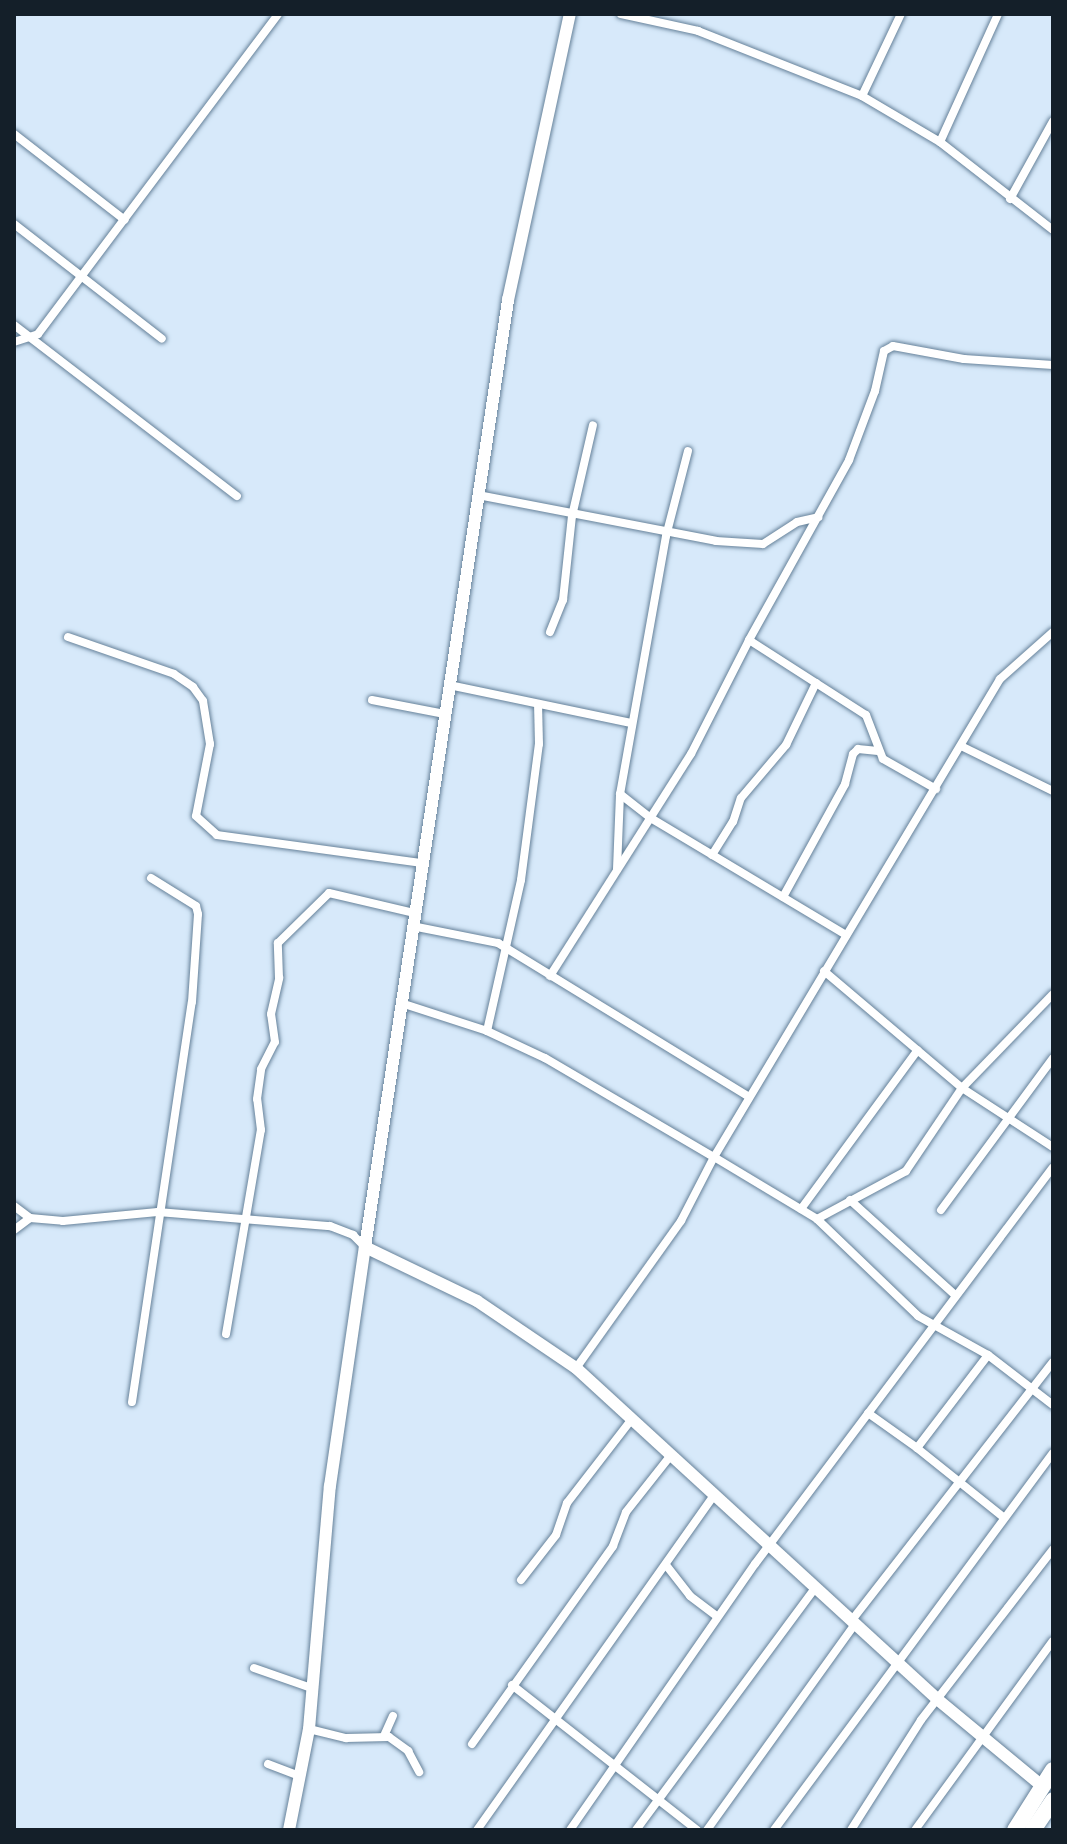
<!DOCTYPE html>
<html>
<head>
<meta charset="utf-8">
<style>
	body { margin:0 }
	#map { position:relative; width:1067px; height:1844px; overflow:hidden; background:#d7e9fa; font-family:Lato,sans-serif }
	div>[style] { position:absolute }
	.roads { filter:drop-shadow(0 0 2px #658199) drop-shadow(0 0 2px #658199) }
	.street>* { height:8px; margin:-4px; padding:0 4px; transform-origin:4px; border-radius:4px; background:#fff }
	.secondary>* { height:12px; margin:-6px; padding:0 6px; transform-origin:6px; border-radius:6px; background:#fff }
	.highway>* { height:16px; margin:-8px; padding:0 8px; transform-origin:8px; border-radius:8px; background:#fff }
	span { translate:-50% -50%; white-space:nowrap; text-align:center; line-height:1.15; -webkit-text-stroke:7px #fff; paint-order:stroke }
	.frame { position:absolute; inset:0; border:16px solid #141f29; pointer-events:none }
</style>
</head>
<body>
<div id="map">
	<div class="roads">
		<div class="street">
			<div style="left:621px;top:14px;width:79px;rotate:12.4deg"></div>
			<div style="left:698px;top:31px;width:176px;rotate:21.6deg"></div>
			<div style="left:862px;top:96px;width:91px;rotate:30.5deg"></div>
			<div style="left:940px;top:142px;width:143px;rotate:37.9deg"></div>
			<div style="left:862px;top:96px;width:91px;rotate:-64.6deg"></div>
			<div style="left:14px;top:134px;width:140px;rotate:37.8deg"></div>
			<div style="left:940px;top:142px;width:141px;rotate:-65.6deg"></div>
			<div style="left:1010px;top:199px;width:89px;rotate:-61.1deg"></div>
			<div style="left:14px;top:224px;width:187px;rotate:37.8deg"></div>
			<div style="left:14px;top:325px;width:281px;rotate:37.5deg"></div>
			<div style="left:14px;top:342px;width:25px;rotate:-18deg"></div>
			<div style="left:38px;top:334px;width:400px;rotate:-53.1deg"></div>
			<div style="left:688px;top:451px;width:88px;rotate:104.5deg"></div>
			<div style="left:666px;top:536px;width:262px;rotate:100.1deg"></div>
			<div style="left:620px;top:794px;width:37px;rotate:38deg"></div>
			<div style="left:649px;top:817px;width:230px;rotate:30.9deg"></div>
			<div style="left:478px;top:495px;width:242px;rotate:10.9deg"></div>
			<div style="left:716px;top:541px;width:47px;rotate:3.7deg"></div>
			<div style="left:763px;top:544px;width:40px;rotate:-32.9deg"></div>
			<div style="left:797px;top:522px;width:22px;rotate:-13deg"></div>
			<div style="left:550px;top:632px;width:35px;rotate:-68deg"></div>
			<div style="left:563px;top:600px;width:84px;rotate:-83.9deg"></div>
			<div style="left:572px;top:516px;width:93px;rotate:-77deg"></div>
			<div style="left:1053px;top:632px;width:71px;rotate:138.4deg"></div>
			<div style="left:1000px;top:679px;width:557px;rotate:120.89deg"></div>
			<div style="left:714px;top:1157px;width:120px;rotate:31deg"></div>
			<div style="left:817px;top:1219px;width:140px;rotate:43.8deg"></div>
			<div style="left:918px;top:1316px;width:80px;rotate:29.1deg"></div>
			<div style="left:988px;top:1355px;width:82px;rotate:37.6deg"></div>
			<div style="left:68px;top:637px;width:112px;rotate:19.2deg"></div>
			<div style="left:174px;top:674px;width:23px;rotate:34deg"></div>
			<div style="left:193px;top:687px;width:17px;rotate:54deg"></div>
			<div style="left:203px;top:701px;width:44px;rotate:80.8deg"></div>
			<div style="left:210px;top:744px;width:73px;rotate:101deg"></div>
			<div style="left:196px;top:816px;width:28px;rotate:42deg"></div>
			<div style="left:217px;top:835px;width:207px;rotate:7.8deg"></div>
			<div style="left:749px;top:640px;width:206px;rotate:-60.9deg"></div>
			<div style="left:849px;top:460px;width:74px;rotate:-69.4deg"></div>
			<div style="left:875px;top:391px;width:41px;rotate:-77.3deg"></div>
			<div style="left:884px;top:351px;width:10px;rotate:-29deg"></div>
			<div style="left:893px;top:346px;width:72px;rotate:10.4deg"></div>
			<div style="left:964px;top:359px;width:89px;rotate:3.9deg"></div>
			<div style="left:449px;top:685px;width:186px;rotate:11.8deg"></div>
			<div style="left:372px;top:700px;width:74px;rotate:10.9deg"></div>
			<div style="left:961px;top:746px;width:102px;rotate:26.1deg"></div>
			<div style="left:712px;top:855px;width:39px;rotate:-58deg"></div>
			<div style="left:733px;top:822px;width:25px;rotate:-72deg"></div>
			<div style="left:741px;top:798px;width:70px;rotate:-49.7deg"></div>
			<div style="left:786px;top:745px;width:69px;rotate:-64.2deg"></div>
			<div style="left:617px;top:869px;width:75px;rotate:-87.7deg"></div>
			<div style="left:783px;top:897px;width:129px;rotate:-61.2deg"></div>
			<div style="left:845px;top:784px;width:31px;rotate:-75deg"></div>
			<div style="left:853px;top:754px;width:7px;rotate:-45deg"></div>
			<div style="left:858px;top:749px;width:20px;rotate:6deg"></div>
			<div style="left:412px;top:926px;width:88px;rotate:11.2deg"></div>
			<div style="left:498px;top:943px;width:294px;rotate:31.5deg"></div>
			<div style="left:824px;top:971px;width:181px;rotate:40.3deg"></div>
			<div style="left:962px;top:1088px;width:108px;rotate:33deg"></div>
			<div style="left:550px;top:976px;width:263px;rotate:-57.6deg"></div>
			<div style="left:691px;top:754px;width:128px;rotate:-63deg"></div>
			<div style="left:749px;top:640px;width:139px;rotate:32.7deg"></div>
			<div style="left:866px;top:715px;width:47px;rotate:68.9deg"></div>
			<div style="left:883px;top:759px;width:61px;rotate:29.5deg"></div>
			<div style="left:401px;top:1003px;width:90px;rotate:18deg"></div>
			<div style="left:487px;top:1031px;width:64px;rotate:25deg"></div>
			<div style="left:545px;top:1058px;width:196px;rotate:30.4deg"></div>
			<div style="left:714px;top:1157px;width:72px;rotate:117.3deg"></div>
			<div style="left:681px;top:1221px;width:181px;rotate:125.5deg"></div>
			<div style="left:487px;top:1031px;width:155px;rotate:-77.3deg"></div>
			<div style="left:521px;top:880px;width:137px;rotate:-82.5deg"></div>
			<div style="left:539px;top:744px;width:40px;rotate:-91.4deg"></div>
			<div style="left:850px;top:1200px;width:142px;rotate:42.1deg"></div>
			<div style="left:14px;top:1206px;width:20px;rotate:37deg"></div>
			<div style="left:30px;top:1218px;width:33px;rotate:5deg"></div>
			<div style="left:63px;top:1221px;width:95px;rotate:-5.4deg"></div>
			<div style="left:158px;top:1212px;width:173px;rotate:4.7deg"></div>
			<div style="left:330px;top:1226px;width:25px;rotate:21deg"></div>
			<div style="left:353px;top:1235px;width:17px;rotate:45deg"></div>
			<div style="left:801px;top:1209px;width:197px;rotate:-53.7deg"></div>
			<div style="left:941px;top:1210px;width:189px;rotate:-53.6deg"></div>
			<div style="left:817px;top:1219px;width:101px;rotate:-28.3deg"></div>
			<div style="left:906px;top:1171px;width:100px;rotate:-56deg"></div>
			<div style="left:962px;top:1088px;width:131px;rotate:-45.9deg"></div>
			<div style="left:14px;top:1230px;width:20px;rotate:-37deg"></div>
			<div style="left:226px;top:1334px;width:207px;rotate:-80.3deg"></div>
			<div style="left:261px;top:1130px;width:31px;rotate:-97deg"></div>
			<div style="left:257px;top:1099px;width:30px;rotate:-82deg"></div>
			<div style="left:261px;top:1069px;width:30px;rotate:-63deg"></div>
			<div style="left:275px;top:1042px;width:28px;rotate:-98deg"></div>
			<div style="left:271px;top:1014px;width:37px;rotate:-77deg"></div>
			<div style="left:279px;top:978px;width:35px;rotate:-92deg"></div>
			<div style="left:278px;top:943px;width:71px;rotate:-44.4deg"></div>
			<div style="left:329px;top:893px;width:87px;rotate:13.2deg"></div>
			<div style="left:132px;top:1402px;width:404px;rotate:-81.5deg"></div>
			<div style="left:192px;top:1002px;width:88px;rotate:-86.1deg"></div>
			<div style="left:198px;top:914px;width:8px;rotate:-104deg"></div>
			<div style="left:196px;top:906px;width:53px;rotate:-148.1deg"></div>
			<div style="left:868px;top:1413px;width:60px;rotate:35.5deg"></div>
			<div style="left:917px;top:1448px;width:117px;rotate:-52.6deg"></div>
			<div style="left:917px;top:1448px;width:109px;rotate:38.7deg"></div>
			<div style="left:666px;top:1565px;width:39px;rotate:52deg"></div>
			<div style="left:690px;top:1596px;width:34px;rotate:37deg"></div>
			<div style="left:521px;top:1580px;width:57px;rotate:-52.1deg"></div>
			<div style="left:556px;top:1535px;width:34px;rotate:-71deg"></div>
			<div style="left:567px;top:1503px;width:106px;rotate:-52.3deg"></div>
			<div style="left:852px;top:1620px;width:327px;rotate:-52.1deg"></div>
			<div style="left:254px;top:1668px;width:60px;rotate:19.3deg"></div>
			<div style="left:512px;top:1685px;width:235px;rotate:38.1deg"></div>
			<div style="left:309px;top:1729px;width:38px;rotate:14deg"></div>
			<div style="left:346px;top:1738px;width:43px;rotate:-1.3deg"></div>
			<div style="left:389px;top:1737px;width:24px;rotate:36deg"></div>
			<div style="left:408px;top:1751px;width:24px;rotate:62deg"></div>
			<div style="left:384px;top:1736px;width:22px;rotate:-66deg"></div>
			<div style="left:472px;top:1744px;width:243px;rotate:-54.5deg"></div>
			<div style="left:613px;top:1546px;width:36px;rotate:-69deg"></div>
			<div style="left:626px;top:1512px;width:73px;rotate:-51.7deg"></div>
			<div style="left:268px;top:1764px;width:33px;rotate:21deg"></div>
			<div style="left:477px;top:1830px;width:410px;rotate:-54.7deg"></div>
			<div style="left:570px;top:1830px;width:324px;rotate:-55.2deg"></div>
			<div style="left:755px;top:1564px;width:496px;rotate:-53.1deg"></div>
			<div style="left:636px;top:1830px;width:301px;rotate:-53.5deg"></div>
			<div style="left:707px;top:1830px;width:254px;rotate:-54.3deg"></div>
			<div style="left:774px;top:1830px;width:469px;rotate:-53.5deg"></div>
			<div style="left:851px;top:1830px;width:130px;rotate:-57.5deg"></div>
			<div style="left:921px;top:1720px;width:216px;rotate:-52.3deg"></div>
			<div style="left:915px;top:1830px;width:234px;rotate:-53.9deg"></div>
		</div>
		<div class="secondary">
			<div style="left:365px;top:1247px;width:124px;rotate:25.7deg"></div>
			<div style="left:477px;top:1301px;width:120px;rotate:34.1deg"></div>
			<div style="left:576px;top:1368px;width:490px;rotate:42.5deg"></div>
			<div style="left:937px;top:1699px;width:135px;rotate:39.6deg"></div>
			<div style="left:289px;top:1830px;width:103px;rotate:-78.8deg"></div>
			<div style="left:309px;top:1729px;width:244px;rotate:-85.1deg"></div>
			<div style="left:330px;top:1486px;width:242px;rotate:-81.7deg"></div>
			<div style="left:365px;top:1247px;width:958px;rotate:-81.41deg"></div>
			<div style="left:508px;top:300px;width:293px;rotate:-77.8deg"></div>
		</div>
		<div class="highway">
			<div style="left:1015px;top:1830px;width:71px;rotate:-57.7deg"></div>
			<div style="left:1033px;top:1830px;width:36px;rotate:-56deg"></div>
		</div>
	</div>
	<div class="frame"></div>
</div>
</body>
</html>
